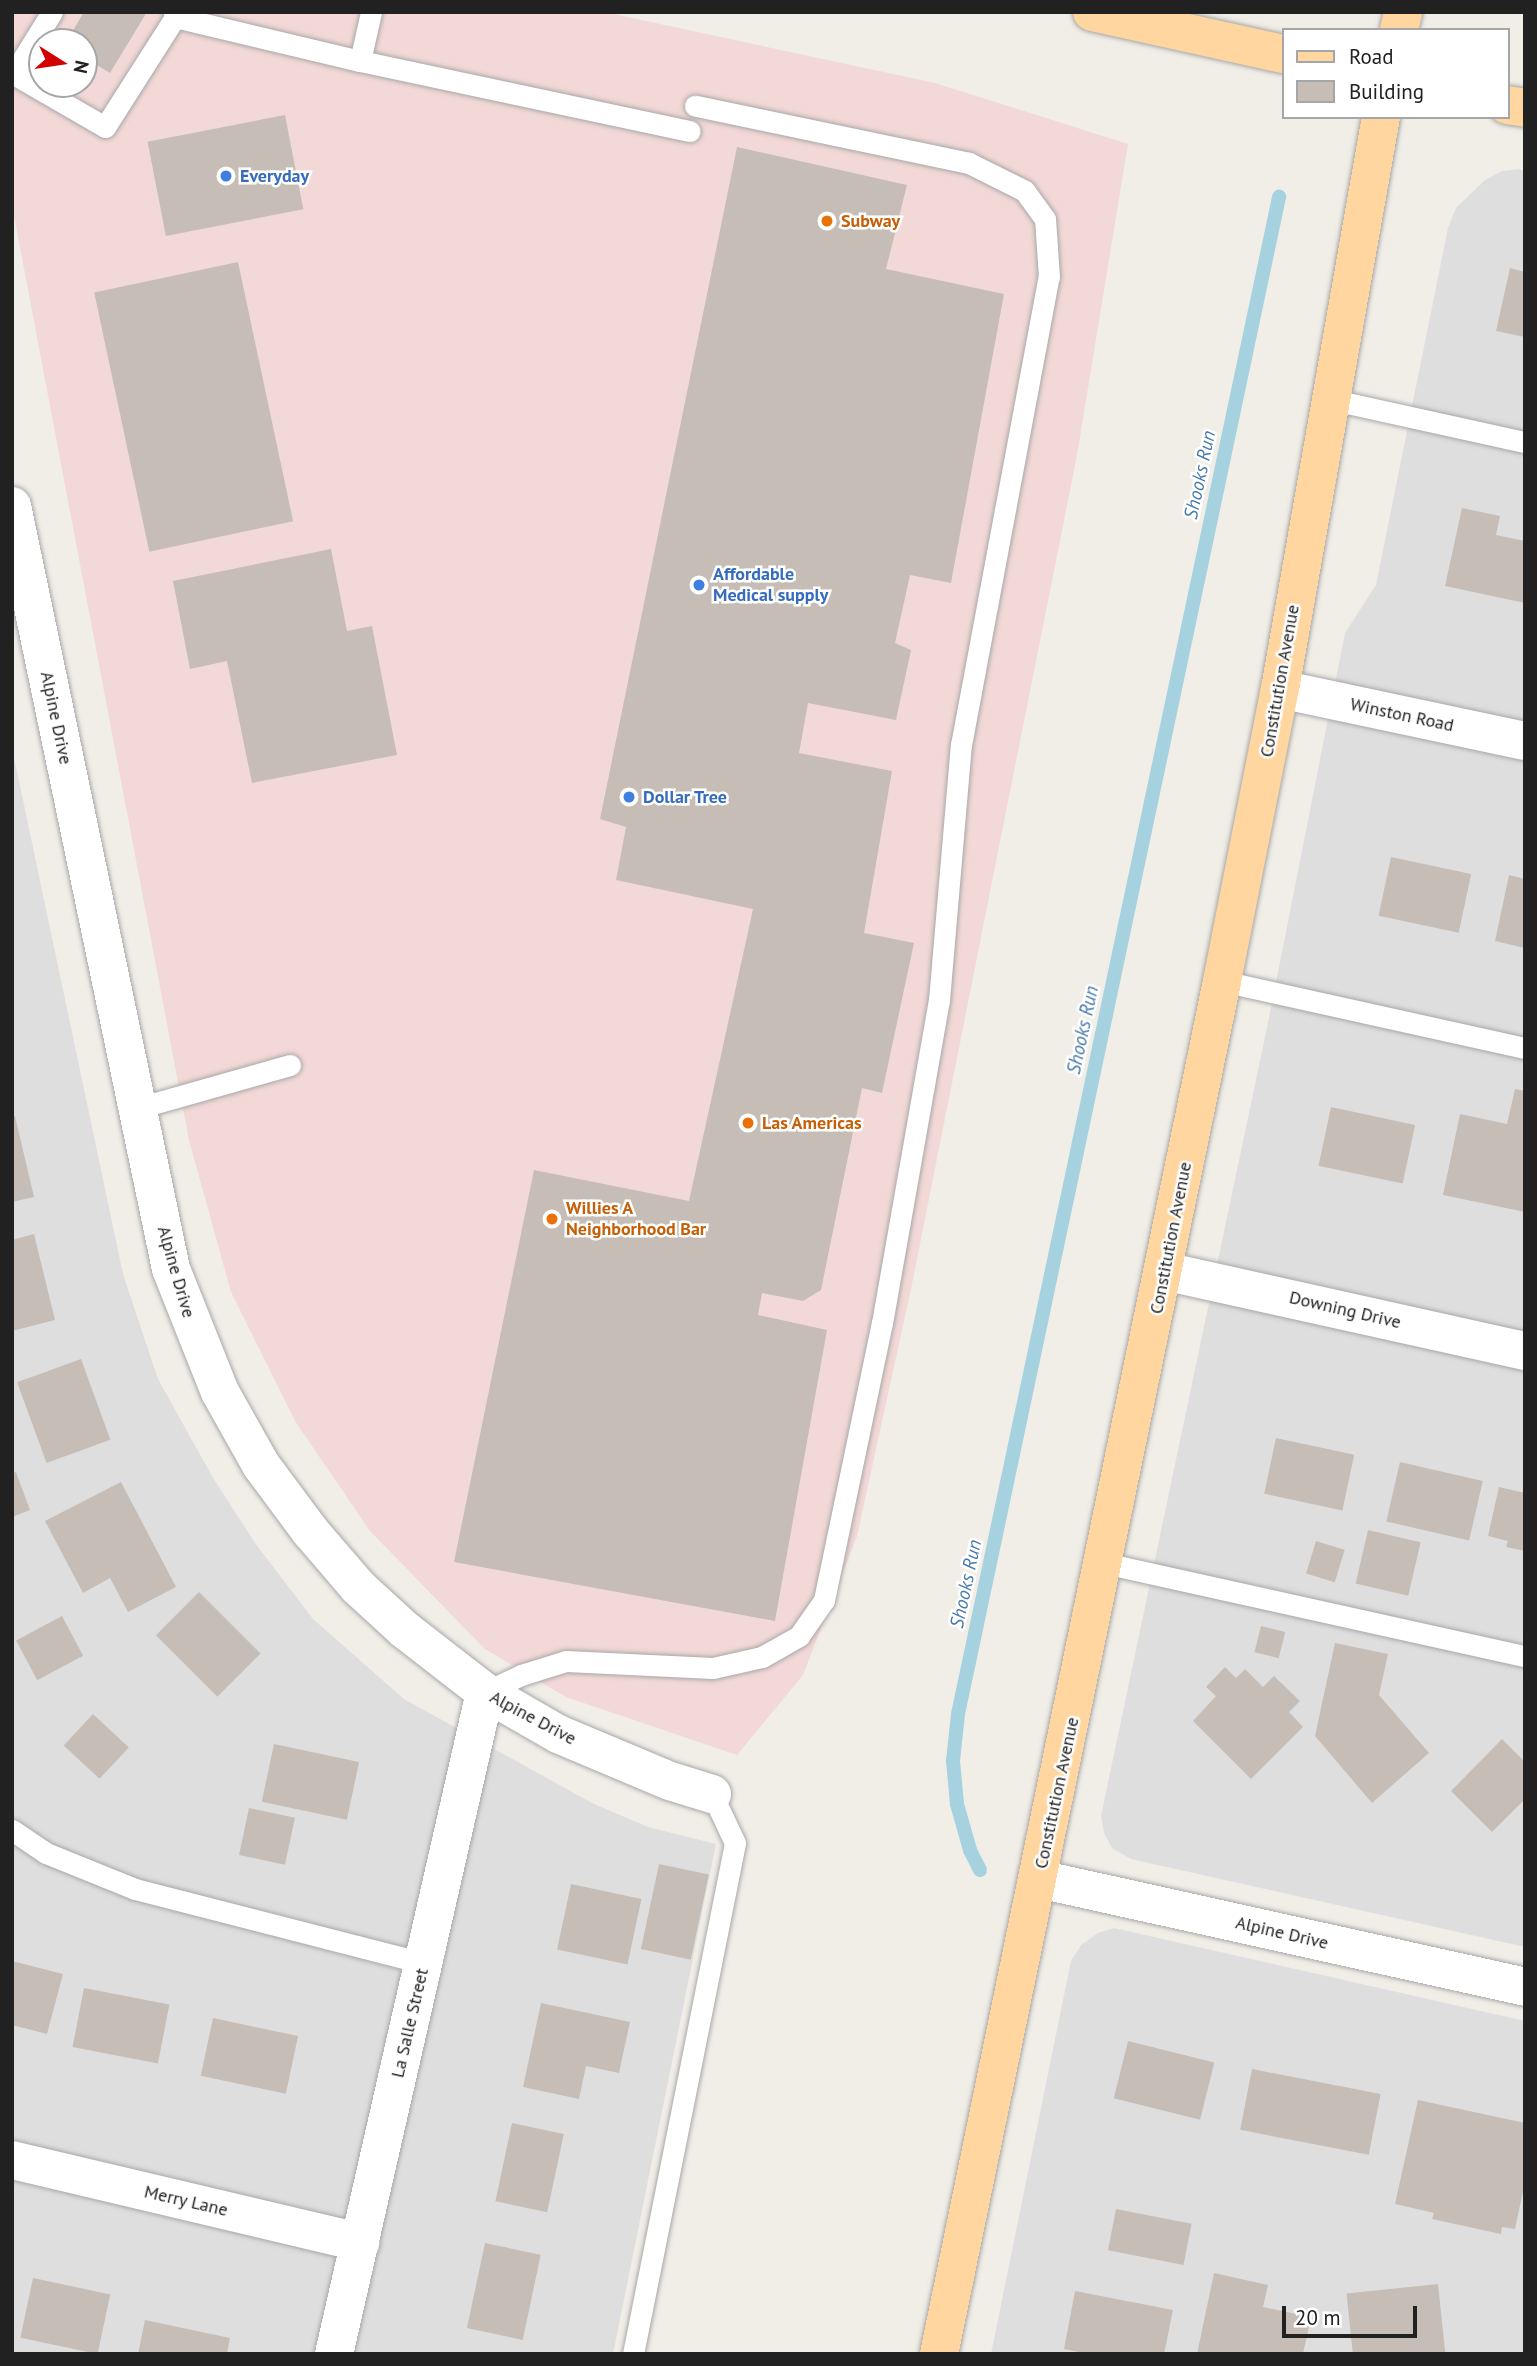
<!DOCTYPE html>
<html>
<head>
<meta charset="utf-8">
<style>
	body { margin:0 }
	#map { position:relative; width:1537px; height:2366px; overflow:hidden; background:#f1eee7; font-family:"PT Sans",sans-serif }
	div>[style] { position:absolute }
	.residential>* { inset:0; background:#dfdede }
	.commercial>* { inset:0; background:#f2d8d6 }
	.stream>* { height:14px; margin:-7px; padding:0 7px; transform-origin:7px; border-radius:7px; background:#a6d2e0 }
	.building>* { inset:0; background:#c6beb6; transform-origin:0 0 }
	.roads { filter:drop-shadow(0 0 2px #a8a8a8) drop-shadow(0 0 2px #a8a8a8) }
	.service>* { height:21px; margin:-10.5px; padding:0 10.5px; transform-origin:10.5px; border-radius:10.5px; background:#fff }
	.minor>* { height:38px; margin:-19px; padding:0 19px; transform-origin:19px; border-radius:19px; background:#fff }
	.primary>* { height:38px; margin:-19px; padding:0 19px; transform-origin:19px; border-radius:19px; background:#ffd69f }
	.dots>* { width:19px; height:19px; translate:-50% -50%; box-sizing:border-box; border:4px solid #fff; border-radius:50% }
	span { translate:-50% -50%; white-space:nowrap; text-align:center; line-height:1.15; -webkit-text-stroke:5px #fff; paint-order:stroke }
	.shop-label { font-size:18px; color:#366cbe; font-weight:700 }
	.left { translate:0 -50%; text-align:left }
	.food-label { font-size:18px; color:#c56008; font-weight:700 }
	.street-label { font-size:18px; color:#212121 }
	.water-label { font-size:19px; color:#4679ad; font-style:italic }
	.frame { position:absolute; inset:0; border:14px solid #212121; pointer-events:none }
	.legend { position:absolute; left:1282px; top:28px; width:228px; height:91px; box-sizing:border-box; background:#fff; border:2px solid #a6a6a6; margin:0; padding:9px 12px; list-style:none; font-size:21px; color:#212121 }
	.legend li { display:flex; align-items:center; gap:14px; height:35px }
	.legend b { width:35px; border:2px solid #a6a6a6 }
	.north { position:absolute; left:28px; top:28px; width:70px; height:70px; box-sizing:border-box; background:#fff; border:2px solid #a6a6a6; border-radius:50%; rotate:102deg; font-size:19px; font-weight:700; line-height:28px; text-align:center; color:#212121 }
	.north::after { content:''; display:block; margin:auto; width:24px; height:32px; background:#d10200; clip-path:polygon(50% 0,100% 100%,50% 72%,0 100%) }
	.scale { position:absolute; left:1282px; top:2306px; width:135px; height:32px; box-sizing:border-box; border:4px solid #212121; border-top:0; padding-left:9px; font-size:21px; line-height:24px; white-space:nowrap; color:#212121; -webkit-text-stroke:5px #fff; paint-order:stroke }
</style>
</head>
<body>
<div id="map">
	<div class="residential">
		<div style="clip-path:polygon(1519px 169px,1525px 171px,1525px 1947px,1131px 1859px,1112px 1848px,1104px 1833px,1101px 1816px,1269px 1018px,1345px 633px,1376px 585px,1448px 228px,1456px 208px,1485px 180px,1502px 171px)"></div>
		<div style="clip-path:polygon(12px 748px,123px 1274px,158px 1379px,212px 1476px,255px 1543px,313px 1619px,404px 1699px,592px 1803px,648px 1827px,716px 1844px,613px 2354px,12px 2354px)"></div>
		<div style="clip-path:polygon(1114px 1928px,1525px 2021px,1525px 2354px,991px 2354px,1071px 1961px,1081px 1945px,1098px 1933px)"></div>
	</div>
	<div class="commercial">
		<div style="clip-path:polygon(evenodd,12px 12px,604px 12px,935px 83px,1128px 144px,1077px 455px,911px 1289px,857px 1536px,803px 1675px,737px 1755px,566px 1697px,485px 1649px,370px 1531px,295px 1421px,231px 1292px,189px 1140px,12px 205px,12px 12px,42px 42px,84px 42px,84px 84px,42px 84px,42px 42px)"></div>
	</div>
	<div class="stream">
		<div style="left:980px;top:1870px;width:22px;rotate:-117deg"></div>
		<div style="left:970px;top:1850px;width:48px;rotate:-105.8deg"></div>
		<div style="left:957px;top:1804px;width:43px;rotate:-95.3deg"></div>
		<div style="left:953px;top:1761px;width:47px;rotate:-83.9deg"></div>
		<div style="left:958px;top:1714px;width:1551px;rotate:-78.05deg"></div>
	</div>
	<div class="building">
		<div style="clip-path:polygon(84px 12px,147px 12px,110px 73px,84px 57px,84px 42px,66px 42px)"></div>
		<div style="left:285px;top:115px;width:96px;height:140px;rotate:79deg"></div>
		<div style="clip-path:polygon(737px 147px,907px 185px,886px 269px,1004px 294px,951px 583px,910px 575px,895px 643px,911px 650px,896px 720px,808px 703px,799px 753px,892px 771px,864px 933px,914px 943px,882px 1093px,862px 1088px,821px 1290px,803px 1301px,762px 1293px,758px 1315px,827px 1330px,775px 1621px,454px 1562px,534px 1170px,689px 1201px,753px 909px,616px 880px,626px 827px,600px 819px)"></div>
		<div style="left:238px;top:262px;width:265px;height:147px;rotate:78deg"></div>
		<div style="clip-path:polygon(1510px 268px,1525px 272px,1525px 337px,1496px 331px)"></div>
		<div style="clip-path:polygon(1462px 508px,1500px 516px,1496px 535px,1525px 541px,1525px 603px,1445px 586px)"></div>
		<div style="clip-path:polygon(331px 549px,347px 631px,372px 626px,397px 755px,252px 783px,227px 661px,190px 669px,173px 581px)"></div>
		<div style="left:1391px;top:857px;width:82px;height:60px;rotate:12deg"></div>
		<div style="clip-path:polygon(1509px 875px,1525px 879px,1525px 948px,1495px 941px)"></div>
		<div style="clip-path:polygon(1515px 1089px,1525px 1091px,1525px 1212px,1443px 1195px,1460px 1114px,1507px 1124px)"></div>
		<div style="left:1331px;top:1107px;width:86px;height:60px;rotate:12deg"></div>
		<div style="clip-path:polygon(12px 1116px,15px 1116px,34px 1197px,12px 1202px)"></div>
		<div style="clip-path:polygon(34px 1234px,55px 1320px,12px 1331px,12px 1240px)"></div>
		<div style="left:81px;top:1359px;width:86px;height:68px;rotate:70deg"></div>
		<div style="left:1276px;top:1438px;width:80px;height:57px;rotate:12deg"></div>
		<div style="left:1400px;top:1462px;width:85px;height:61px;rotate:13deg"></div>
		<div style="clip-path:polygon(16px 1472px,30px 1510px,12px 1517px,12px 1473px)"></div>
		<div style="clip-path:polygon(121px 1482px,176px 1587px,128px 1612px,110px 1578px,83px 1593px,45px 1521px)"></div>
		<div style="clip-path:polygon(1499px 1487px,1525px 1493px,1525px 1551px,1506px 1547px,1508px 1541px,1488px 1536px)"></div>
		<div style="left:1368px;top:1530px;width:54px;height:55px;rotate:13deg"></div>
		<div style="left:1316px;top:1541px;width:30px;height:34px;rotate:17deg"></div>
		<div style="left:199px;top:1592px;width:87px;height:61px;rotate:45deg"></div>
		<div style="left:62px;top:1616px;width:45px;height:52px;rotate:62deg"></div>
		<div style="left:1261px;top:1626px;width:25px;height:27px;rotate:14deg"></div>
		<div style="clip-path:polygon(1335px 1643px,1388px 1654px,1379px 1695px,1429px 1753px,1372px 1803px,1315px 1736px)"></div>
		<div style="clip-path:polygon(1225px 1667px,1236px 1678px,1245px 1669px,1263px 1687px,1274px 1676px,1300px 1701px,1289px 1712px,1303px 1727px,1251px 1779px,1193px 1721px,1216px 1696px,1206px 1687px)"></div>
		<div style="left:93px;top:1714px;width:49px;height:43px;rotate:43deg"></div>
		<div style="clip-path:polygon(1502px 1739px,1525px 1762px,1525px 1799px,1492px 1832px,1451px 1791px)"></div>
		<div style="left:274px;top:1744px;width:87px;height:59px;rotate:12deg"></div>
		<div style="left:249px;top:1808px;width:47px;height:48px;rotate:12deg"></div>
		<div style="left:659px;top:1864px;width:51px;height:87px;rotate:12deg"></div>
		<div style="left:571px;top:1884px;width:72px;height:67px;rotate:12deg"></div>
		<div style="clip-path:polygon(12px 1961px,63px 1974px,47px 2034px,12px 2025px)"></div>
		<div style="left:84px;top:1988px;width:87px;height:60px;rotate:11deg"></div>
		<div style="clip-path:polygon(541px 2003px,630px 2022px,619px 2073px,586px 2066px,579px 2099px,523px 2087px)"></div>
		<div style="left:213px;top:2018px;width:87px;height:59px;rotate:12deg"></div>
		<div style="left:1128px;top:2041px;width:89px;height:59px;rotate:14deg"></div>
		<div style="left:1252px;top:2069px;width:131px;height:62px;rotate:11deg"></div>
		<div style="clip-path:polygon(1418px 2100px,1525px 2123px,1525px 2182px,1515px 2229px,1502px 2227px,1501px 2234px,1432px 2219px,1434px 2213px,1395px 2204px)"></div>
		<div style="left:512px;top:2123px;width:53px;height:80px;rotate:12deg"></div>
		<div style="left:1116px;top:2209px;width:77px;height:42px;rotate:11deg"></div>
		<div style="left:485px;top:2243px;width:57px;height:87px;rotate:12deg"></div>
		<div style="clip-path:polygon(1214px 2273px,1268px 2285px,1263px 2307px,1311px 2317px,1303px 2354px,1197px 2354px)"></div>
		<div style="left:33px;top:2278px;width:79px;height:61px;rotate:12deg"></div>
		<div style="left:1438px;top:2284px;width:70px;height:92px;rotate:84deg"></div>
		<div style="clip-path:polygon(1075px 2291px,1173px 2310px,1164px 2354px,1088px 2354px,1064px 2349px)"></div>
		<div style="clip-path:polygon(145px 2320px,230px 2338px,227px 2354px,138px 2354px)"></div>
	</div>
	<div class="roads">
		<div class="service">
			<div style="left:174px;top:12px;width:5px;rotate:79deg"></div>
			<div style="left:175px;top:17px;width:190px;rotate:13.4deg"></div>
			<div style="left:360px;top:61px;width:337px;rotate:12deg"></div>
			<div style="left:360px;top:61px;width:50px;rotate:-77.3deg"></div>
			<div style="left:15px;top:75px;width:104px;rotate:30deg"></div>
			<div style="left:105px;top:127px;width:130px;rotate:-57.5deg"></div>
			<div style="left:12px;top:76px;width:75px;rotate:-58deg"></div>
			<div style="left:1329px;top:399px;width:201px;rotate:12.4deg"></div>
			<div style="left:1222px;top:981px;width:310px;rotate:12.5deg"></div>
			<div style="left:138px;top:1108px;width:158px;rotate:-15.8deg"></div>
			<div style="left:1104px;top:1563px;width:431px;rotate:12.5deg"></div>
			<div style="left:485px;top:1692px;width:40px;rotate:-25deg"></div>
			<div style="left:521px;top:1675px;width:47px;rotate:-17.3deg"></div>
			<div style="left:566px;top:1661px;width:147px;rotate:2.7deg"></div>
			<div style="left:713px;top:1668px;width:50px;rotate:-12.7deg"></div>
			<div style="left:762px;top:1657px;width:43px;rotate:-29.6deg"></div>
			<div style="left:799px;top:1636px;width:44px;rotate:-55.2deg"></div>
			<div style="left:824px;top:1600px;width:283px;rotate:-78.2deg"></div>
			<div style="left:882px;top:1323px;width:328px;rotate:-80deg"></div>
			<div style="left:939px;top:1000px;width:256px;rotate:-85.1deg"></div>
			<div style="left:961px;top:745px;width:476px;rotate:-79.4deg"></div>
			<div style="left:1049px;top:277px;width:58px;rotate:-93.9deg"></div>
			<div style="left:1045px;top:219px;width:34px;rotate:-126deg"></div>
			<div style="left:1025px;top:191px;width:63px;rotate:-153.4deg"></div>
			<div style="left:969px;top:163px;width:280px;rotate:-168.2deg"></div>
			<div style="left:12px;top:1830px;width:41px;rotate:34.1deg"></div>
			<div style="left:46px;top:1853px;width:96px;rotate:22deg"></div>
			<div style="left:135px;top:1889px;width:297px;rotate:14.4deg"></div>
			<div style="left:633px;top:2354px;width:521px;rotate:-78.71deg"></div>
			<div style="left:735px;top:1843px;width:54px;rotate:-115.1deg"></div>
		</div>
		<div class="minor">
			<div style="left:12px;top:506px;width:779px;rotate:78.23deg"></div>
			<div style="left:171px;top:1269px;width:132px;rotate:68.3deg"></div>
			<div style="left:220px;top:1392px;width:84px;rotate:60.7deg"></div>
			<div style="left:261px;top:1465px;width:82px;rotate:53.4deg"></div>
			<div style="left:310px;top:1531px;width:74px;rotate:49.4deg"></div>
			<div style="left:358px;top:1587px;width:64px;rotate:42.5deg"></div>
			<div style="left:405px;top:1630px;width:101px;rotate:37.8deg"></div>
			<div style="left:485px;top:1692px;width:84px;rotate:29.9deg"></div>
			<div style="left:558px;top:1734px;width:121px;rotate:22.8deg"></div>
			<div style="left:670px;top:1781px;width:44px;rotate:17.2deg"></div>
			<div style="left:1280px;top:689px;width:250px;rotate:12deg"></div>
			<div style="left:1164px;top:1271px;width:370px;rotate:12.5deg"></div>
			<div style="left:1039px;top:1879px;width:498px;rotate:12.5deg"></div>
			<div style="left:12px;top:2160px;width:358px;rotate:13.3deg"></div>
			<div style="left:334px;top:2354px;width:679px;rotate:-77.15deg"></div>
		</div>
		<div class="primary">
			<div style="left:1092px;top:12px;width:196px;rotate:12.4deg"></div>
			<div style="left:1399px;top:30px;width:18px;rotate:-77deg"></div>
			<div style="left:1507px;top:105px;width:18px;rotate:9deg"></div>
			<div style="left:939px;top:2354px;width:1402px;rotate:-78.35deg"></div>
			<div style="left:1222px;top:981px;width:298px;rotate:-78.8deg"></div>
			<div style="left:1280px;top:689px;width:581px;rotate:-79.99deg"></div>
		</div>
	</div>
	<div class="dots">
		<div style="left:226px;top:176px;background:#3f7fe0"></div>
		<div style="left:827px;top:221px;background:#e8710a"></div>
		<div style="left:699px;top:585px;background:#3f7fe0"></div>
		<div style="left:629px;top:797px;background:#3f7fe0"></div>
		<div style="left:748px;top:1123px;background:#e8710a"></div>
		<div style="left:552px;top:1219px;background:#e8710a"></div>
	</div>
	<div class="shop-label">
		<span class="left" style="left:240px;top:176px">Everyday</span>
		<span class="left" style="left:713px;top:585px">Affordable<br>Medical supply</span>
		<span class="left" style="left:643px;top:797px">Dollar Tree</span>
	</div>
	<div class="food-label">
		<span class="left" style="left:841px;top:221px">Subway</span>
		<span class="left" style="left:762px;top:1123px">Las Americas</span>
		<span class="left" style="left:566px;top:1219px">Willies A<br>Neighborhood Bar</span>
	</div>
	<div class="street-label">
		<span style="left:1280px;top:681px;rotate:-80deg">Constitution Avenue</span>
		<span style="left:1402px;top:715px;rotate:12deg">Winston Road</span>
		<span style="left:56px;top:718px;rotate:78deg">Alpine Drive</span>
		<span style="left:1171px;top:1238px;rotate:-79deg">Constitution Avenue</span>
		<span style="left:176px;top:1272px;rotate:74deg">Alpine Drive</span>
		<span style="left:1345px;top:1310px;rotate:13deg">Downing Drive</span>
		<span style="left:533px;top:1718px;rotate:28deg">Alpine Drive</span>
		<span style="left:1057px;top:1793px;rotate:-78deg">Constitution Avenue</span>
		<span style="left:1282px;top:1933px;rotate:13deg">Alpine Drive</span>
		<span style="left:410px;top:2023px;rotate:-77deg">La Salle Street</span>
		<span style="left:186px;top:2201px;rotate:13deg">Merry Lane</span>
	</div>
	<div class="water-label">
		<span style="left:1200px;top:475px;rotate:-78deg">Shooks Run</span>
		<span style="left:1083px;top:1030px;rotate:-78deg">Shooks Run</span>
		<span style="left:966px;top:1584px;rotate:-78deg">Shooks Run</span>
	</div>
	<div class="frame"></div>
	<ul class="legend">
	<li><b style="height:9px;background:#ffd69f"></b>Road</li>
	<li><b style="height:19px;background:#c6beb6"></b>Building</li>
	</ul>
	<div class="north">N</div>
	<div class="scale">20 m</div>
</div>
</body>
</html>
